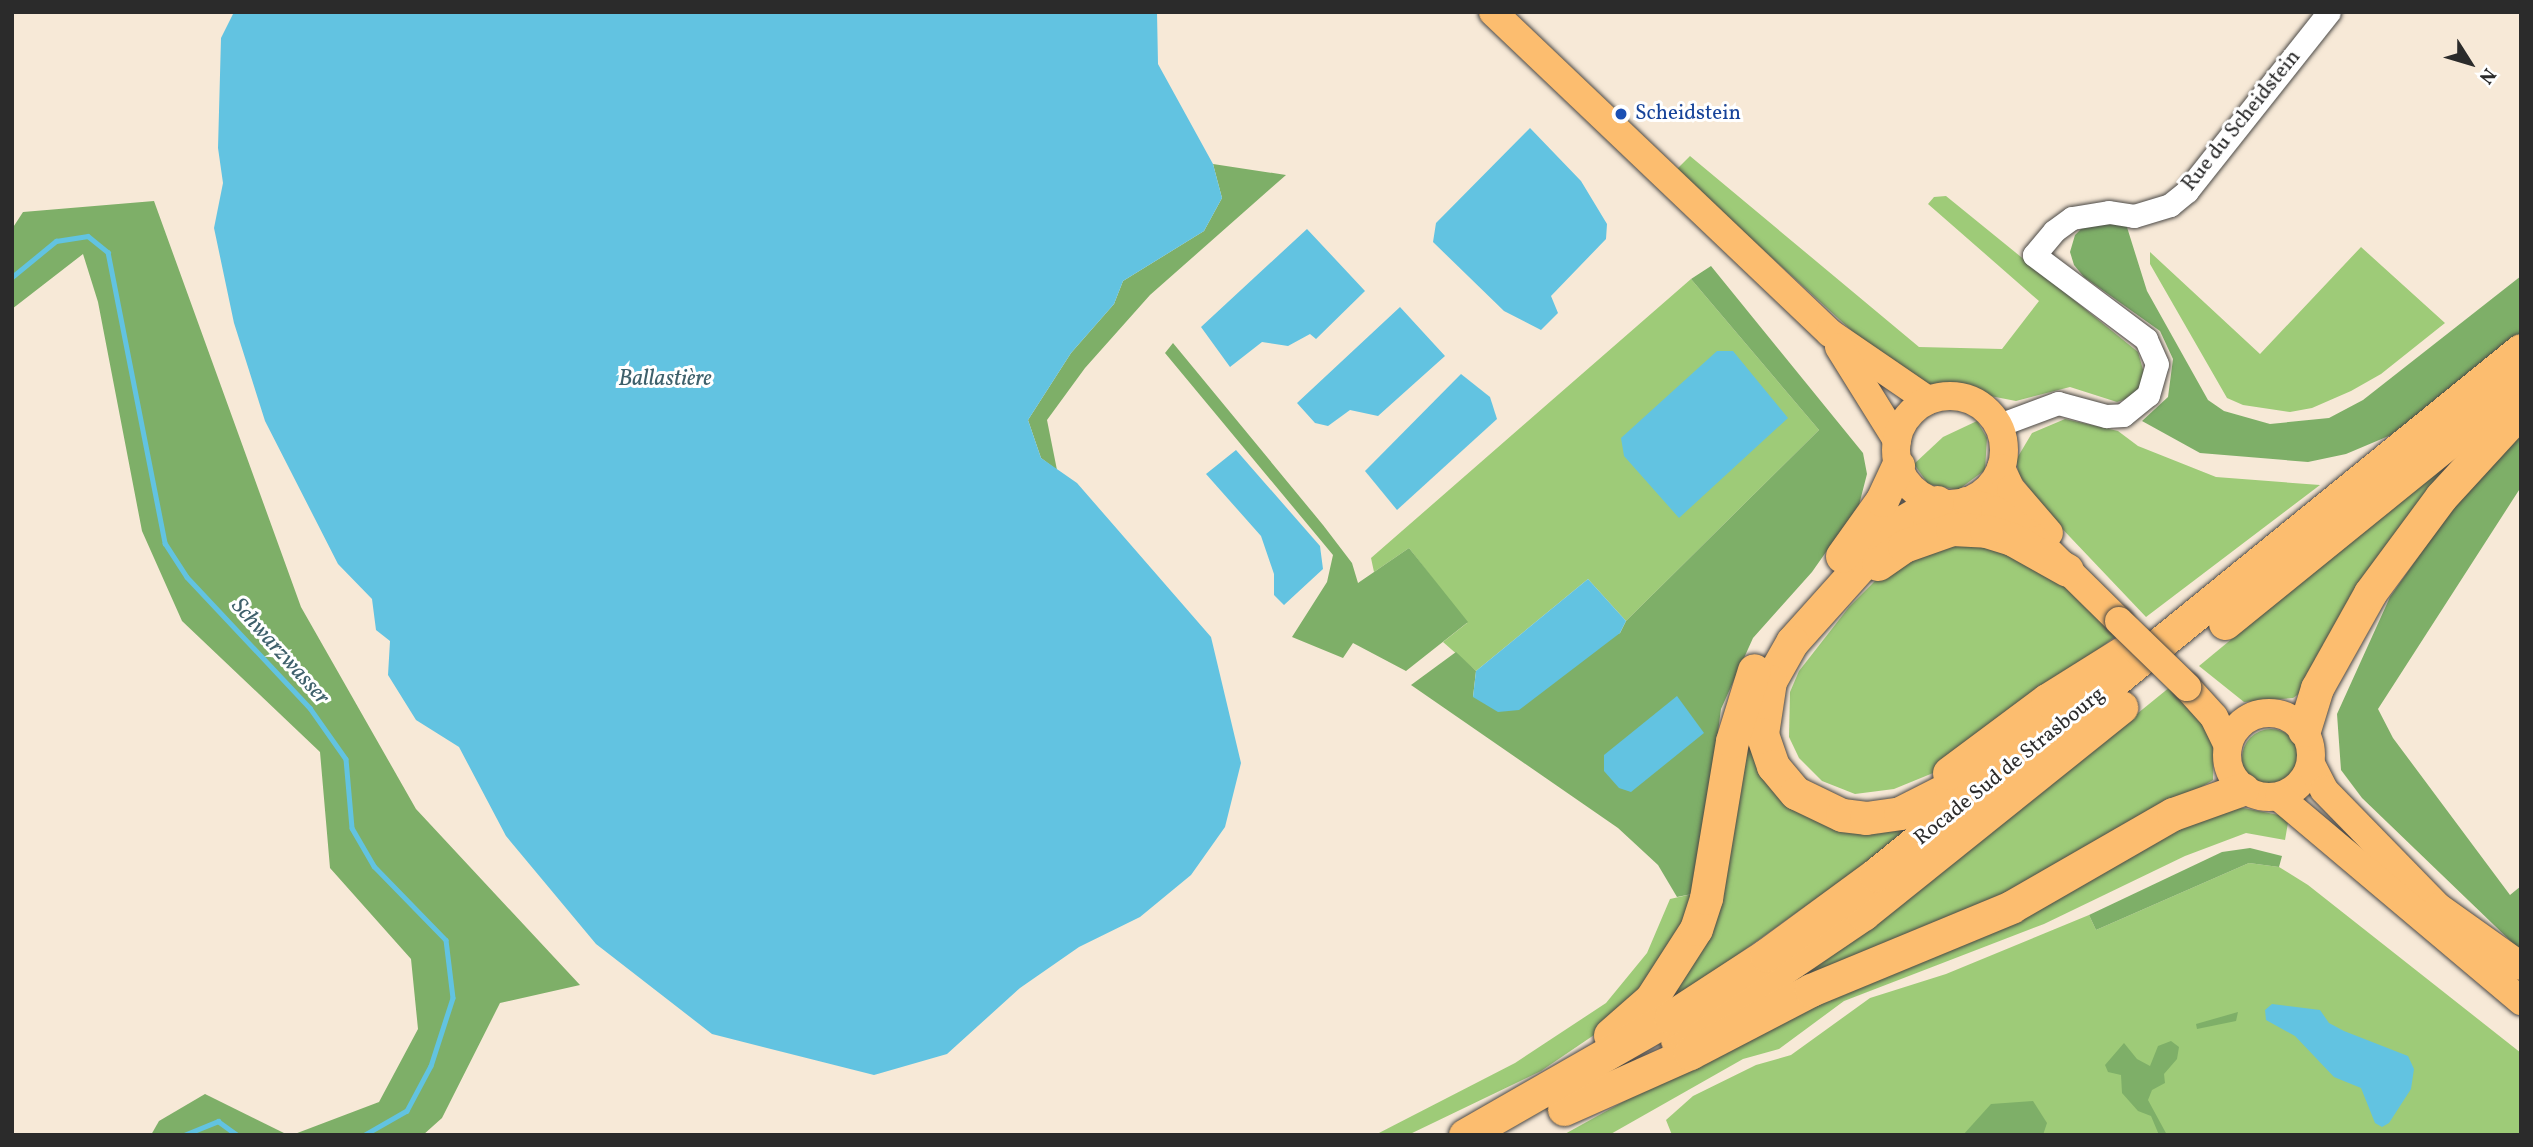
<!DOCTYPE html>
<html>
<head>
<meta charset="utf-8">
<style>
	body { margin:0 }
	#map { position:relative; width:2533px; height:1147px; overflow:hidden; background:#f7e9d7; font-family:Vollkorn,serif }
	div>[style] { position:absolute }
	.green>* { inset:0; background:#9ecb78 }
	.round { border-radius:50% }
	.forest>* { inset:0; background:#7eaf68 }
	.water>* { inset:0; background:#62c3e1 }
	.stream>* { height:4.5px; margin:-2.25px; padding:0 2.25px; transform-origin:2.25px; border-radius:2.25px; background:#62c3e1 }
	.roads { filter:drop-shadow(0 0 2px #4a4845) drop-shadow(0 0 2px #4a4845) }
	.minor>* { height:23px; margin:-11.5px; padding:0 11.5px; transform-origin:11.5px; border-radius:11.5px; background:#fff }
	.major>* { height:28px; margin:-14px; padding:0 14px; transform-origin:14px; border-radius:14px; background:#fcbd6f }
	.major>.ring { margin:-14px; padding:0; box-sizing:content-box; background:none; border:28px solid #fcbd6f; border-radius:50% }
	.highway>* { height:33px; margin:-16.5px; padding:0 16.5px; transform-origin:16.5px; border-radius:16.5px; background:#fcbd6f }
	.bridges { filter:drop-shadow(0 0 2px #4a4845) drop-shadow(0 0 2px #4a4845) }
	.major-bridge>* { height:28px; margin:-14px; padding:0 14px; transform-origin:14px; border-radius:14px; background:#fcbd6f }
	.dots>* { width:19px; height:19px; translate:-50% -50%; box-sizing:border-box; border:4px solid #fff; border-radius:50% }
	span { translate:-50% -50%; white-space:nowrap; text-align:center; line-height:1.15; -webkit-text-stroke:6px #fff; paint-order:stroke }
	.transit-label { font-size:21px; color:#164399 }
	.left { translate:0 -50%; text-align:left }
	.street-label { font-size:21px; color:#2b2b2b }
	.water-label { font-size:23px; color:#3e606b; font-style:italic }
	.frame { position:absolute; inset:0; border:14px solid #2b2b2b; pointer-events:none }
	.north { position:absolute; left:2435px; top:28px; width:70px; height:70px; -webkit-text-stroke:5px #fff; paint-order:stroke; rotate:127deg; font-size:19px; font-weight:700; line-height:28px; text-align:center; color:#2b2b2b }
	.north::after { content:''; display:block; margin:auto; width:24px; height:32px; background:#2b2b2b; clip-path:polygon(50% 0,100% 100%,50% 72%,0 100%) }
</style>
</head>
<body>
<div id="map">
	<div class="green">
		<div style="clip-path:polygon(1690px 156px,1919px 347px,2002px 349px,2039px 301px,1928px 204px,1934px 197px,1946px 196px,2138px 352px,2144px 373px,2139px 388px,2132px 397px,2117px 402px,2070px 387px,2016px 401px,1980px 394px,1965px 385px,1922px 384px,1888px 364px,1676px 170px)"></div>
		<div style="clip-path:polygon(2361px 247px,2445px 323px,2381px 374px,2351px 391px,2312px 408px,2290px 412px,2243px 405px,2227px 398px,2150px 264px,2150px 252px,2260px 354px)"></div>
		<div style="clip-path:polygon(1691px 279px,1819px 430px,1626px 621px,1588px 579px,1476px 671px,1443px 642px,1467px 623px,1409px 548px,1374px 572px,1371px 558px)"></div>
		<div style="clip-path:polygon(2508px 411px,2303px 691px,2293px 698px,2244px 702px,2199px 666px)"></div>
		<div style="clip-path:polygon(2065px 419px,2118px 431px,2138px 446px,2216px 477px,2320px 485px,2146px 617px,2052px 518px,2019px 475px,2016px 460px,2032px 433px)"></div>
		<div style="clip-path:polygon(1977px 421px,1987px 438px,1985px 470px,1958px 490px,1928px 484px,1914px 464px,1943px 437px)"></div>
		<div style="clip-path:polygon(1980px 537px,2038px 561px,2120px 633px,1938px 771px,1894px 789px,1855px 794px,1822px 781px,1799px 758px,1789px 737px,1790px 692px,1799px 671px,1849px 607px,1895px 561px)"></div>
		<div style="clip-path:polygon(2170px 687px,2214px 733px,2213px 780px,2043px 881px,1780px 986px,1972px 848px)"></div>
		<div style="clip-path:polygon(1750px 717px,1773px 778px,1912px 818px,1904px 836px,1674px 1000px,1671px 993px,1690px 970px,1710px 924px)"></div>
		<div class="round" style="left:2242px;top:729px;width:58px;height:58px"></div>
		<div style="clip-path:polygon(2228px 805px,2289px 817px,2285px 840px,2246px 833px,2185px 856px,2044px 924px,1844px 1001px,1779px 1049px,1743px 1059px,1609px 1135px,1563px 1135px,1735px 1040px,2167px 828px)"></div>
		<div style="clip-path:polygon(2249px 863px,2279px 867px,2308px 885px,2521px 1053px,2521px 1135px,1672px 1135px,1666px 1120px,1693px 1096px,1756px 1065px,1791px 1055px,1870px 998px,1946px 974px,2089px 915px,2096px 930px)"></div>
		<div style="clip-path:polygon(1697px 893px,1691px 912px,1622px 1016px,1541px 1071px,1408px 1135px,1375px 1135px,1515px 1063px,1606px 1003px,1647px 953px,1670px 899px)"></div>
	</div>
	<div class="forest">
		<div style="clip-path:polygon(1213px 164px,1286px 175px,1150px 295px,1085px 368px,1047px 420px,1057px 470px,1041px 458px,1028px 420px,1071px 353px,1114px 304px,1123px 281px,1204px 231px,1222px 198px)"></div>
		<div style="clip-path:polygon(154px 201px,301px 607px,416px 809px,580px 985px,500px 1003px,442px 1118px,423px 1135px,292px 1135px,379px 1102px,418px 1029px,411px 959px,330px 868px,320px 752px,182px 621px,142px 531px,98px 302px,83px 254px,12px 309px,12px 229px,23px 212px)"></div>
		<div style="clip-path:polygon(2088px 222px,2126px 224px,2147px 291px,2208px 400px,2224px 411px,2270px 424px,2329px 418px,2363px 400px,2521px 276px,2521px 333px,2391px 435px,2346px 454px,2308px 462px,2200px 453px,2142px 421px,2168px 397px,2173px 359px,2160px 331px,2084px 277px,2074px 265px,2070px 252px,2075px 235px)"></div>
		<div style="clip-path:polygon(1711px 266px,1863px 453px,1867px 474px,1859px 505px,1812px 572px,1753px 638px,1721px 709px,1697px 893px,1677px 897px,1658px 865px,1618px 828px,1411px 685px,1456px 652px,1476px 671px,1473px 697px,1620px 633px,1626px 621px,1819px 430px,1691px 279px)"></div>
		<div style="clip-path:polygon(1173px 343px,1323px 525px,1352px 563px,1358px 583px,1409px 548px,1468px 622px,1406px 671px,1353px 643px,1343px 658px,1292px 637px,1327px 582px,1333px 555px,1165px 353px)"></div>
		<div style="clip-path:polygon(2521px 430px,2521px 487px,2378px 709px,2393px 738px,2510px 895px,2521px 886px,2521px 951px,2362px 798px,2341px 770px,2337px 714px,2390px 597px,2471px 482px)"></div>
		<div style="clip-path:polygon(2250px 848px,2282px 856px,2279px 867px,2249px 863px,2096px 930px,2089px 915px,2222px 852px)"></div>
		<div style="clip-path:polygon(2238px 1012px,2236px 1021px,2197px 1029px,2196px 1024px)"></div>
		<div style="clip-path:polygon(2171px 1041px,2179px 1047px,2177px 1059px,2164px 1074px,2165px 1083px,2152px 1090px,2148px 1100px,2167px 1135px,2159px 1135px,2151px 1116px,2138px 1111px,2122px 1093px,2121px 1075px,2108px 1072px,2105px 1065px,2124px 1043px,2137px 1059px,2150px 1066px,2158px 1046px)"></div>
		<div style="clip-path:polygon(205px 1094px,288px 1135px,151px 1135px,159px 1121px)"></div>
		<div style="clip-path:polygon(2033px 1101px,2047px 1123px,2043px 1135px,1963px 1135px,1991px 1104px)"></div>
	</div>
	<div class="water">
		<div style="clip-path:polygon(234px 12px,1157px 12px,1158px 64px,1213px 164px,1222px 198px,1204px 231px,1123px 281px,1114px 304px,1071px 353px,1028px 420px,1041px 458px,1077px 483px,1211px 637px,1241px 763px,1225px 827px,1191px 875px,1140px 917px,1079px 947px,1020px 988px,947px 1054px,874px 1075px,712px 1034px,596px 944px,506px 836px,459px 747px,416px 720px,388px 675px,390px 641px,376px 630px,372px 599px,338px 564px,265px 421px,234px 323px,214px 228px,223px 183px,218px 148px,221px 38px)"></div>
		<div style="clip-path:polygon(1530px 128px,1581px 181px,1607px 224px,1606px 239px,1551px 296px,1558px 313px,1541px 330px,1504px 311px,1433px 242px,1436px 223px)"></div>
		<div style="clip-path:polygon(1307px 229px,1365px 291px,1316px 339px,1310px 334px,1288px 346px,1262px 342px,1230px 367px,1201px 327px)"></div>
		<div style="clip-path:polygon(1400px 307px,1445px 356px,1378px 416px,1350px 410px,1328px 426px,1315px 423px,1297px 403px)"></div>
		<div style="clip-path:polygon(1717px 351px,1733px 351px,1788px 418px,1679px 518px,1624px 456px,1621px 438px)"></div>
		<div style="clip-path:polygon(1461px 374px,1490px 397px,1497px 419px,1397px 510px,1365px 471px)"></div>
		<div style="clip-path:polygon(1236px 450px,1320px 546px,1323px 569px,1284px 605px,1274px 595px,1274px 574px,1261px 536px,1206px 474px)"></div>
		<div style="clip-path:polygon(1588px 579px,1626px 621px,1620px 633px,1519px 710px,1498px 712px,1473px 697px,1476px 671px)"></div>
		<div style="clip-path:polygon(1677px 696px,1704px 733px,1631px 792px,1619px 788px,1604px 771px,1604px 755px)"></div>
		<div style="clip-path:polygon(2272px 1004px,2320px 1010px,2329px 1023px,2344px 1031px,2408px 1056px,2414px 1069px,2411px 1089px,2389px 1123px,2382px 1127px,2375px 1123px,2361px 1088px,2334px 1077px,2295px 1036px,2266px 1020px,2265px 1010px)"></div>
	</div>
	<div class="stream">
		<div style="left:12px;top:277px;width:57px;rotate:-39.3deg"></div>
		<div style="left:56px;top:241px;width:32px;rotate:-9deg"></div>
		<div style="left:88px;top:236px;width:26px;rotate:39deg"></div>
		<div style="left:108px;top:252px;width:297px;rotate:78.9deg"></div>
		<div style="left:165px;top:543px;width:40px;rotate:57.1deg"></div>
		<div style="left:187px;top:577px;width:180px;rotate:46.8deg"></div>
		<div style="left:310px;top:708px;width:62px;rotate:54.8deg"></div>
		<div style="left:346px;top:759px;width:69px;rotate:85deg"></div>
		<div style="left:352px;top:828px;width:44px;rotate:59.9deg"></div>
		<div style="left:374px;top:866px;width:103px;rotate:45.8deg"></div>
		<div style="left:446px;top:940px;width:58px;rotate:83.1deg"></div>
		<div style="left:453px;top:998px;width:71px;rotate:107.9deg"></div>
		<div style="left:431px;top:1066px;width:51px;rotate:118.1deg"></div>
		<div style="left:407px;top:1111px;width:48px;rotate:150.3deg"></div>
		<div style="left:184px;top:1135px;width:37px;rotate:-22deg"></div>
		<div style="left:218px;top:1121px;width:24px;rotate:36deg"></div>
	</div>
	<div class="roads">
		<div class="minor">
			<div style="left:1999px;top:425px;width:63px;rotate:-20.4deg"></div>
			<div style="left:2058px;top:403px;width:50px;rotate:15.2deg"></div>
			<div style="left:2106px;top:416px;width:17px;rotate:-3deg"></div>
			<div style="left:2123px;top:415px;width:32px;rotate:-39deg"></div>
			<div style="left:2148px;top:395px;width:32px;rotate:-74deg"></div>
			<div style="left:2157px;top:364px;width:27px;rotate:-114deg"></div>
			<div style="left:2146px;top:339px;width:140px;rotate:-143.1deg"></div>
			<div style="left:2034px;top:255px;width:31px;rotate:-50deg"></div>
			<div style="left:2054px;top:231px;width:22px;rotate:-36deg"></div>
			<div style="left:2072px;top:218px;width:37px;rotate:-9deg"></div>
			<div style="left:2109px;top:212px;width:25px;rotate:9deg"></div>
			<div style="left:2134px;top:216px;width:38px;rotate:-17deg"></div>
			<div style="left:2170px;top:205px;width:22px;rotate:-39deg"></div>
			<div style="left:2187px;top:191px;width:228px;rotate:-51.6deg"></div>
		</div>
		<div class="major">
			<div style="left:1493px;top:12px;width:465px;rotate:43.6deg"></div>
			<div style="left:1830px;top:333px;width:119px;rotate:34.4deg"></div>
			<div style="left:1839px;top:347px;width:110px;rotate:58.1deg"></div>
			<div class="ring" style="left:1896px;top:396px;width:80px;height:80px"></div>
			<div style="left:2001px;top:468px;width:23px;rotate:65deg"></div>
			<div style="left:2011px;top:489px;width:58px;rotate:49.2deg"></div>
			<div style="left:1966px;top:501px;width:30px;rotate:17deg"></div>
			<div style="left:1995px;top:510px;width:52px;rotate:35.5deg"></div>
			<div style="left:2037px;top:540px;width:115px;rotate:44.6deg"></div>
			<div style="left:2187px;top:687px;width:40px;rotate:48deg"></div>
			<div style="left:2214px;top:717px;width:32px;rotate:64deg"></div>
			<div class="ring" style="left:2227px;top:713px;width:56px;height:56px"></div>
			<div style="left:2311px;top:764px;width:29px;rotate:63deg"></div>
			<div style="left:2324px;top:790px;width:163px;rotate:45.7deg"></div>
			<div style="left:2438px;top:907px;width:102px;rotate:35.4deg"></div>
			<div style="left:2279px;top:797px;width:317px;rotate:40.1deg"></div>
		</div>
		<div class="highway">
			<div style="left:1937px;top:502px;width:46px;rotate:150.1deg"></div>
			<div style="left:1897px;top:525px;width:157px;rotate:131.9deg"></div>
			<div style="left:1792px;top:642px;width:45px;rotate:119.4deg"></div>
			<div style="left:1770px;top:681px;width:54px;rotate:98.6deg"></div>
			<div style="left:1762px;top:734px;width:34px;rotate:71deg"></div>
			<div style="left:1773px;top:766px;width:35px;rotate:50deg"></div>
			<div style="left:1796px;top:793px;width:51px;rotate:25.6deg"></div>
			<div style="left:1842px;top:815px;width:24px;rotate:7deg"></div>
			<div style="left:1866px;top:818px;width:34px;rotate:-8deg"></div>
			<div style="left:1900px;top:813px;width:57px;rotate:-27deg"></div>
			<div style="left:1951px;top:787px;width:32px;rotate:-39deg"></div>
			<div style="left:1842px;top:556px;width:69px;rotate:-54.5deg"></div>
			<div style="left:1882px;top:500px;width:38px;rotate:-65deg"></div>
			<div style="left:1878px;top:564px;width:32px;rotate:-35deg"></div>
			<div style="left:1904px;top:546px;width:51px;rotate:-19.5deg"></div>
			<div style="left:1952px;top:529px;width:34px;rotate:3deg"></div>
			<div style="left:1986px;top:531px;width:27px;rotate:17deg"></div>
			<div style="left:2012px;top:539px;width:63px;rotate:29.4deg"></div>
			<div style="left:2225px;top:623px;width:381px;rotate:-39deg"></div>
			<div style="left:2304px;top:730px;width:44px;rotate:-72.8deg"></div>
			<div style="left:2317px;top:688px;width:109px;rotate:-60.8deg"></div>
			<div style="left:2370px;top:593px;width:119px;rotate:-53.5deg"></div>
			<div style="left:2441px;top:497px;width:118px;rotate:-47.4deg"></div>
			<div style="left:1949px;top:773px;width:122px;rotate:-36.7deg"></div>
			<div style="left:2047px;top:700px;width:89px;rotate:-32.1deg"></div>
			<div style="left:1610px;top:1035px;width:55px;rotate:-41.3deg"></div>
			<div style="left:1651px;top:999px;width:83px;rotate:-57.3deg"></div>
			<div style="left:1696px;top:929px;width:33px;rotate:-72deg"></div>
			<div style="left:1706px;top:898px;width:159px;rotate:-80.6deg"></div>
			<div style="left:1732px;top:741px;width:74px;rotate:-72.8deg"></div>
			<div style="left:1677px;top:1040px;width:225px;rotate:-34.1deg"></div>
			<div style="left:1863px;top:914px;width:331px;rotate:-38.7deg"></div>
			<div style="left:1564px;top:1109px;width:138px;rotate:-24deg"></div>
			<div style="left:1690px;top:1053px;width:136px;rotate:-27.5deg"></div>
			<div style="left:1811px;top:990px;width:217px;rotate:-22.5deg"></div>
			<div style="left:2011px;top:907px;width:187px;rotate:-29.9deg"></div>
			<div style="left:2173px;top:814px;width:74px;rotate:-19.7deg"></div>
			<div style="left:1465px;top:1135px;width:237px;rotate:-29.8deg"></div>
			<div style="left:1671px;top:1017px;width:113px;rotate:-33.1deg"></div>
			<div style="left:1766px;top:955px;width:135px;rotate:-36.3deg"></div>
			<div style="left:1875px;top:875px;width:832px;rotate:-39.1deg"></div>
		</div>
	</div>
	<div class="bridges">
		<div class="major-bridge">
			<div style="left:2119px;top:621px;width:95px;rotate:44.1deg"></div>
		</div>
	</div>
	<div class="dots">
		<div style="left:1621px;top:114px;background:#1a4fb4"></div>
	</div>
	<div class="transit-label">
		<span class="left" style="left:1635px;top:114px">Scheidstein</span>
	</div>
	<div class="street-label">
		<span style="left:2242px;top:121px;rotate:-51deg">Rue du Scheidstein</span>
		<span style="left:2010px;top:767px;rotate:-39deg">Rocade Sud de Strasbourg</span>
	</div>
	<div class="water-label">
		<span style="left:665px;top:379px">Ballastière</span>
		<span style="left:280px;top:652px;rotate:48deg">Schwarzwasser</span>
	</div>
	<div class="frame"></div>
	<div class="north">N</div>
</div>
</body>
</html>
